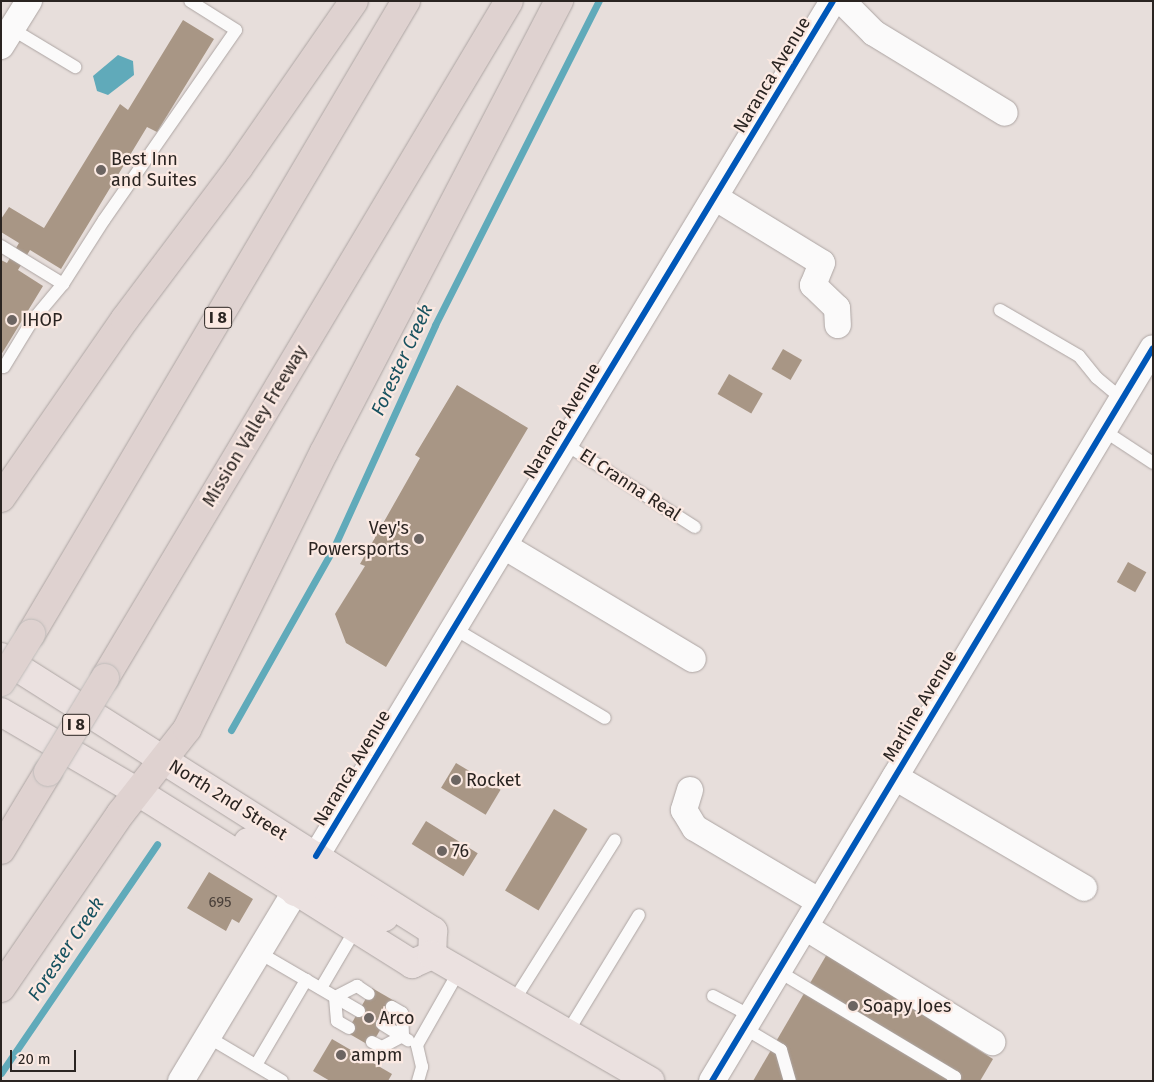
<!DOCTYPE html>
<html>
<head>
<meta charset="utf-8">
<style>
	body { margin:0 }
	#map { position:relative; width:1154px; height:1082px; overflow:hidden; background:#e7dedb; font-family:"Fira Sans",sans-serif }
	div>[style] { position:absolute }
	.water>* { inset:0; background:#60aaba }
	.stream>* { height:7px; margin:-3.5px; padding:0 3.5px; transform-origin:3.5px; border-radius:3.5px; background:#60aaba }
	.building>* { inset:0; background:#a89685; transform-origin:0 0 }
	.roads { filter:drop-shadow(0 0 1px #ada5a3) drop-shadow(0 0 1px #ada5a3) }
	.service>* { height:12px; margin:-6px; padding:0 6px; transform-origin:6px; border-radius:6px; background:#fbfafa }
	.minor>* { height:26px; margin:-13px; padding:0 13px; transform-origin:13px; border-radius:13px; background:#fbfafa }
	.primary>* { height:28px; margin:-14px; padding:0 14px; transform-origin:14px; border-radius:14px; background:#ebe1e0 }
	.motorway>* { height:28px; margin:-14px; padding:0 14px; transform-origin:14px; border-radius:14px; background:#dfd2d0 }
	.bridges { filter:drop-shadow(0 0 1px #bfbbb9) drop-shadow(0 0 1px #bfbbb9) }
	.motorway-bridge>* { height:28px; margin:-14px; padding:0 14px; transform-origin:14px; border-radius:14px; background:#dfd2d0 }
	.cycleway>* { height:6px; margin:-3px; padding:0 3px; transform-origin:3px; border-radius:3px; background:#0057b8 }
	.dots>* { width:14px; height:14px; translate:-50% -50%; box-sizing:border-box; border:2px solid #fbe9e2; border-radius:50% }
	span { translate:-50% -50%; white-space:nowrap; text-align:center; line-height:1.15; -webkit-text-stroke:4.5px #fbe9e2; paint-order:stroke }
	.number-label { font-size:15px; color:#4a403a }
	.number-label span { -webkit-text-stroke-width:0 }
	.shield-label span { padding:1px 4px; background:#fbe9e2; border:1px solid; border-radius:4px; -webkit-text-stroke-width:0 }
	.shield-label { font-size:16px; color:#2a2421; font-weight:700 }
	.street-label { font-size:18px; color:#2a2421 }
	.poi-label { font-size:18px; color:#2a2421 }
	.left { translate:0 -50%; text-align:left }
	.right { translate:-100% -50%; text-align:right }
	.water-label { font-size:19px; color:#185260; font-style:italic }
	.frame { position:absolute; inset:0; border:2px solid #2a2421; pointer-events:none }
	.scale { position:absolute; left:10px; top:1050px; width:66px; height:22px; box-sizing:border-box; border:2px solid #2a2421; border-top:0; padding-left:6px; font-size:15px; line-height:18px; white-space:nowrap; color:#2a2421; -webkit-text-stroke:4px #fbe9e2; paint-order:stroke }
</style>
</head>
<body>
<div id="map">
	<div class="water">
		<div style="clip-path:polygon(118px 55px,133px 61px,134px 75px,108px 95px,97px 91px,93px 76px)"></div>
	</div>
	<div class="stream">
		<div style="left:231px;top:730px;width:210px;rotate:-60.6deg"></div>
		<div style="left:334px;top:547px;width:244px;rotate:-65.5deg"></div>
		<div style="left:435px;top:325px;width:363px;rotate:-63.2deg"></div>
		<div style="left:1px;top:1073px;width:277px;rotate:-55.7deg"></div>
	</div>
	<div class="building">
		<div style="clip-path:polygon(183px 20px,214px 39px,157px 132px,147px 127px,61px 269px,30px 250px,18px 270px,43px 286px,1px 355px,1px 260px,7px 263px,19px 243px,1px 232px,1px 219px,9px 207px,44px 228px,120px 104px,128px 110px)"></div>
		<div style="left:783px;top:349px;width:22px;height:23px;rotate:30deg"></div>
		<div style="left:729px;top:374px;width:39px;height:23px;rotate:30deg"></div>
		<div style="clip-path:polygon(457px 385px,528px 428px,386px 667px,346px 643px,335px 614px,365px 566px,360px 564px,420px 458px,415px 455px)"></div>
		<div style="left:1128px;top:562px;width:21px;height:23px;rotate:29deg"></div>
		<div style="left:456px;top:763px;width:52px;height:29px;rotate:31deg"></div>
		<div style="left:554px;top:809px;width:39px;height:95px;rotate:31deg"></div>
		<div style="left:426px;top:821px;width:61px;height:27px;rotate:32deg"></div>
		<div style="clip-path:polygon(209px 872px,253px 899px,239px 923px,232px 919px,226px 931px,187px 908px)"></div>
		<div style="clip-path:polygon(827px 954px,993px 1059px,980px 1081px,753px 1081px)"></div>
		<div style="left:372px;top:988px;width:28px;height:51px;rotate:30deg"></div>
		<div style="clip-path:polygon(332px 1039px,392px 1074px,388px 1081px,330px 1081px,313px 1071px)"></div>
	</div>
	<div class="roads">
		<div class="service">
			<div style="left:12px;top:29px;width:74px;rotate:31.1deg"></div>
			<div style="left:1px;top:246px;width:73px;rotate:31.5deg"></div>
			<div style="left:1000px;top:310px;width:91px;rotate:30.2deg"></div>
			<div style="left:1079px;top:356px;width:28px;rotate:51deg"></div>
			<div style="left:1097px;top:378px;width:33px;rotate:40deg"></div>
			<div style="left:4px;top:367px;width:54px;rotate:-58.7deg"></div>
			<div style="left:32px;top:321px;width:48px;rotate:-50deg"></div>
			<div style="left:63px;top:284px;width:76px;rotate:-57.4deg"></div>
			<div style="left:104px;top:220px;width:231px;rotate:-55.2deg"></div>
			<div style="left:236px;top:30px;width:54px;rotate:-147.8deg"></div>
			<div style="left:1103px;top:430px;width:60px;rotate:33.4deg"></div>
			<div style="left:565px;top:444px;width:154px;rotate:32.6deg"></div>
			<div style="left:455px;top:629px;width:174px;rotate:30.7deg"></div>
			<div style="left:258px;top:952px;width:117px;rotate:30.3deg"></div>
			<div style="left:778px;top:971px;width:206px;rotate:30.9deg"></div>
			<div style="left:955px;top:1077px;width:4px;rotate:117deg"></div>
			<div style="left:321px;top:988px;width:67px;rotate:-59.6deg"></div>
			<div style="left:713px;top:996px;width:43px;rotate:27.8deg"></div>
			<div style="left:513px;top:1002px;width:191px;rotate:-57.8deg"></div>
			<div style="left:382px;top:1024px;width:31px;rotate:32deg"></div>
			<div style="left:349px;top:1028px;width:14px;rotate:-150deg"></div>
			<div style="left:337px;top:1021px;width:24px;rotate:-95deg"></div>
			<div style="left:335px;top:997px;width:25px;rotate:-27deg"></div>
			<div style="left:357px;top:986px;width:14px;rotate:34deg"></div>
			<div style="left:744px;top:1028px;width:43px;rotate:30.7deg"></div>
			<div style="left:781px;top:1050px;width:32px;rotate:74deg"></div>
			<div style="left:567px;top:1033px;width:138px;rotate:-58.6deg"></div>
			<div style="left:208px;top:1037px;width:86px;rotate:30.7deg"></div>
			<div style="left:372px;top:1042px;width:11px;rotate:27deg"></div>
			<div style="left:382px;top:1047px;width:24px;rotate:-28deg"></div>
			<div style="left:403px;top:1036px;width:23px;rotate:-92deg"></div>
			<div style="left:402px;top:1013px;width:12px;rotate:-149deg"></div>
			<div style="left:256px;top:1065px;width:99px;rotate:-59.5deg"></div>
			<div style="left:418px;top:1081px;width:15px;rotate:-74deg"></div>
			<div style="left:422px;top:1067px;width:23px;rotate:-103deg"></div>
			<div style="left:417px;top:1045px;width:85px;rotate:-60.4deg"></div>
		</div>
		<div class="minor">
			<div style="left:842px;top:1px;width:45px;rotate:45deg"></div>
			<div style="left:874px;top:33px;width:153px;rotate:31.4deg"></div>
			<div style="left:1px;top:46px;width:53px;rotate:-58.1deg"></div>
			<div style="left:716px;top:198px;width:124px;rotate:31.5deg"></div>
			<div style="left:822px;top:263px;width:24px;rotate:112deg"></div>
			<div style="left:813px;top:285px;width:33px;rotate:44deg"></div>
			<div style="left:837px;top:308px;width:17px;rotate:87deg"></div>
			<div style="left:504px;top:546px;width:220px;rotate:30.9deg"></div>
			<div style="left:895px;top:777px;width:219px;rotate:30.4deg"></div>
			<div style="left:690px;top:790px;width:21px;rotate:107deg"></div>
			<div style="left:684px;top:810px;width:21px;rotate:59deg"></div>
			<div style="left:695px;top:828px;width:145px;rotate:30.6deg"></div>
			<div style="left:316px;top:856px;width:999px;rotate:-58.84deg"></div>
			<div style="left:805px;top:927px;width:220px;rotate:31.6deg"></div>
			<div style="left:181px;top:1081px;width:221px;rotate:-58.9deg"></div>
			<div style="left:712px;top:1081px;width:855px;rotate:-58.97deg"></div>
		</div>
		<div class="primary">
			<div style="left:1px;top:657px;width:512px;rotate:32.39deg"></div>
			<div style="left:433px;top:931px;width:24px;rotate:92deg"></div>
			<div style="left:1px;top:712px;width:159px;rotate:30.3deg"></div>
			<div style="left:138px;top:792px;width:324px;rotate:32.1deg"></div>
			<div style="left:412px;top:964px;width:22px;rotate:-24deg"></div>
			<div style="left:248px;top:842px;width:45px;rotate:27.7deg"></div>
			<div style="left:288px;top:863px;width:15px;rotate:8deg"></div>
			<div style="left:303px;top:865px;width:16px;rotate:-35deg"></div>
			<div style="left:295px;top:892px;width:27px;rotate:-15deg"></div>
			<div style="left:321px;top:885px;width:71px;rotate:26.9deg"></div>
			<div style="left:432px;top:955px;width:252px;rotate:30deg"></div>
		</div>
		<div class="motorway">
			<div style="left:1px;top:498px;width:218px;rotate:-55.3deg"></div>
			<div style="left:125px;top:319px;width:190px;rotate:-53.1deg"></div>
			<div style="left:239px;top:167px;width:202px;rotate:-55.3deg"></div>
			<div style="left:31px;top:634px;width:736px;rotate:-59.36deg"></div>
			<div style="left:105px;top:678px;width:788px;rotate:-59.17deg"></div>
			<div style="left:1px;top:850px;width:91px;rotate:-58.9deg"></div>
			<div style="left:1px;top:988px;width:212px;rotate:-55.6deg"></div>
			<div style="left:121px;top:813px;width:107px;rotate:-51.8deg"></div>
			<div style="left:187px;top:729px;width:309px;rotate:-63.7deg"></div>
			<div style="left:324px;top:452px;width:509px;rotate:-62.48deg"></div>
		</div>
	</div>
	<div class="bridges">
		<div class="motorway-bridge">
			<div style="left:1px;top:682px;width:57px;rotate:-58deg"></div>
			<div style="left:48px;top:772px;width:110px;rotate:-58.8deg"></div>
		</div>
	</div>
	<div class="cycleway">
		<div style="left:316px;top:856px;width:999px;rotate:-58.84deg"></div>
		<div style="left:712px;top:1081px;width:855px;rotate:-58.97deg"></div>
	</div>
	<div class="dots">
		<div style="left:101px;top:170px;background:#6c6562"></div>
		<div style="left:12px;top:320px;background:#6c6562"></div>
		<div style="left:419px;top:539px;background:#6c6562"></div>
		<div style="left:456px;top:780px;background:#6c6562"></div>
		<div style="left:442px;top:851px;background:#6c6562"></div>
		<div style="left:853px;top:1006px;background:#6c6562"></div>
		<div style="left:369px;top:1018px;background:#6c6562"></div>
		<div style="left:341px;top:1055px;background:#6c6562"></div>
	</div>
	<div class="number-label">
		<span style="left:220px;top:903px">695</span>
	</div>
	<div class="shield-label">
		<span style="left:218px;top:318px">I 8</span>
		<span style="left:76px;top:725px">I 8</span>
	</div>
	<div class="street-label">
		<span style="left:772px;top:75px;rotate:-59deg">Naranca Avenue</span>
		<span style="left:562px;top:421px;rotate:-59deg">Naranca Avenue</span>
		<span style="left:255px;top:426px;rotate:-59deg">Mission Valley Freeway</span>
		<span style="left:630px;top:485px;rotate:33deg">El Cranna Real</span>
		<span style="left:920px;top:706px;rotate:-59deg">Marline Avenue</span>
		<span style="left:352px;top:768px;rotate:-59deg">Naranca Avenue</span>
		<span style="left:228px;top:800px;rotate:32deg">North 2nd Street</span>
	</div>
	<div class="poi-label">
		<span class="left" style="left:111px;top:170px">Best Inn<br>and Suites</span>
		<span class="left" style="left:22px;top:320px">IHOP</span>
		<span class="right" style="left:409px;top:539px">Vey's<br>Powersports</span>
		<span class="left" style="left:466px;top:780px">Rocket</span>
		<span class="left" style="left:452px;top:851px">76</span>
		<span class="left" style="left:863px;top:1006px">Soapy Joes</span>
		<span class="left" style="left:379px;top:1018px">Arco</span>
		<span class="left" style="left:351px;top:1055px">ampm</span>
	</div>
	<div class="water-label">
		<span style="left:402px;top:360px;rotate:-65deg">Forester Creek</span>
		<span style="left:66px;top:949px;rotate:-56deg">Forester Creek</span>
	</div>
	<div class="frame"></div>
	<div class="scale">20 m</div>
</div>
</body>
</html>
